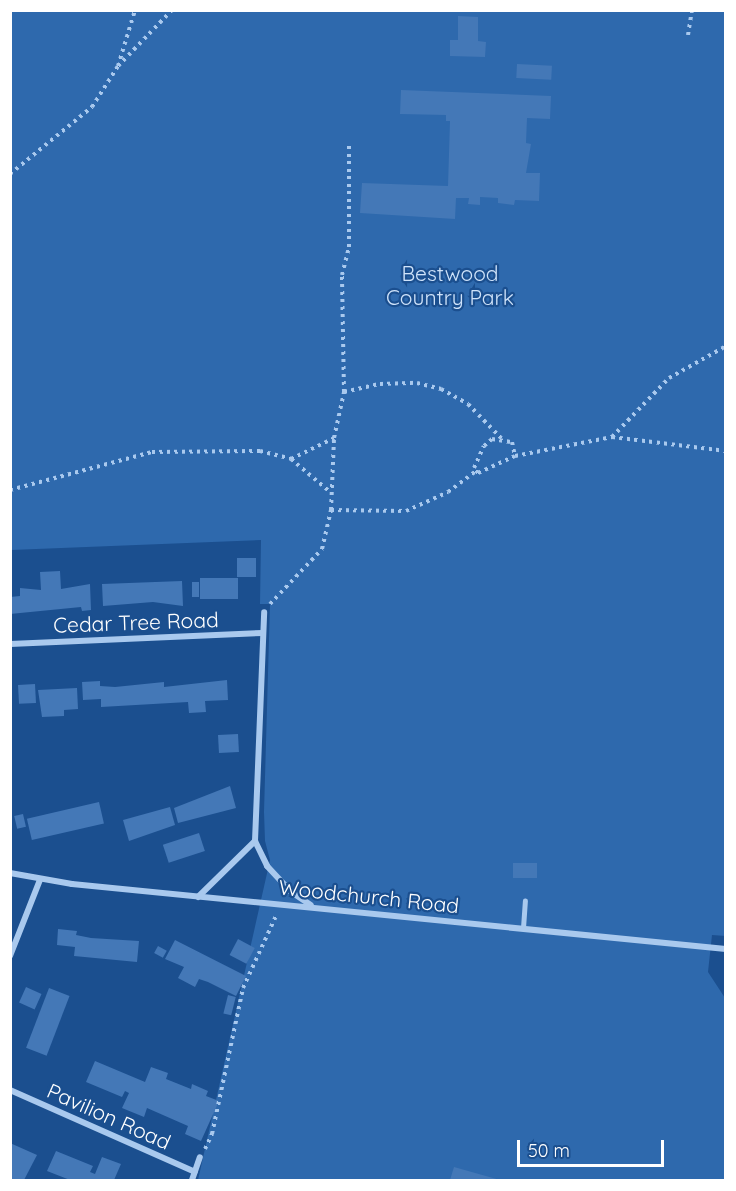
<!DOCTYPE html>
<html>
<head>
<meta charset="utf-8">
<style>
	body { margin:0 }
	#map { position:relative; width:736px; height:1191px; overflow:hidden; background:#1b4f8f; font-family:Quicksand,sans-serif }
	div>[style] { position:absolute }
	.green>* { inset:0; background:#2e69ad }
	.building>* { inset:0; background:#4478b7; transform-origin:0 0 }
	.path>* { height:4px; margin-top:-2px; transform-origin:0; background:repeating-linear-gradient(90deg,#a9c9ee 0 3px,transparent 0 7.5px) }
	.service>* { height:4.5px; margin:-2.25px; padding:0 2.25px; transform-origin:2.25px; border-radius:2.25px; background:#a9c9ee }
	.minor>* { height:6px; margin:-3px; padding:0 3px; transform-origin:3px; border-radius:3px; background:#a9c9ee }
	span { translate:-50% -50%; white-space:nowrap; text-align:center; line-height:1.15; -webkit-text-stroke:4.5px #1b4f8f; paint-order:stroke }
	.park-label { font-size:21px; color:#cfe3fa }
	.street-label { font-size:21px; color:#fff }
	.frame { position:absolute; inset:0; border:12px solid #fff; pointer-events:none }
	.scale { position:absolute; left:517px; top:1140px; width:147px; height:27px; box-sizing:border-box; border:3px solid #fff; border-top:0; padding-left:8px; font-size:18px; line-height:21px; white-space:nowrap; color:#fff; -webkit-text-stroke:4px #1b4f8f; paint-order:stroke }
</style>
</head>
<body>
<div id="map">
	<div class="green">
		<div style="clip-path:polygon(10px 11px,725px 11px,726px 936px,712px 935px,708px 972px,725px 998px,725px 1180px,198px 1180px,270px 860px,265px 841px,264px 812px,270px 604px,260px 604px,261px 540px,11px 550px)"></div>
	</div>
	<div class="building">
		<div style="clip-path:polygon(458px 16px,478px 17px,478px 41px,486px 42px,485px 57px,450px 56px,450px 40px,458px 40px)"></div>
		<div style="left:517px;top:64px;width:35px;height:14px;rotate:3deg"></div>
		<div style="clip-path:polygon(401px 90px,551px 96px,550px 119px,527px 118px,526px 143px,531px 144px,526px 173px,540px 173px,539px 201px,515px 200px,514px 205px,498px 203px,498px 198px,480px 197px,480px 205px,468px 204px,469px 198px,456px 198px,455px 219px,360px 213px,362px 183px,448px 186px,450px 121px,446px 121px,446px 115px,400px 114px)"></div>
		<div style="left:237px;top:558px;width:19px;height:19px"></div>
		<div style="clip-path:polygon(60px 571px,61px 589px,90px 584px,91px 610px,82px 611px,81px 607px,10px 614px,10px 597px,20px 596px,20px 588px,41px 590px,40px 572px)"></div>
		<div style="left:238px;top:578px;width:21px;height:38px;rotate:90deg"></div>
		<div style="clip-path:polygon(182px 581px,183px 606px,153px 602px,103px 606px,102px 584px)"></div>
		<div style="left:192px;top:582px;width:7px;height:15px"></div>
		<div style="clip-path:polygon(227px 680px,228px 700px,205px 701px,206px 712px,189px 713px,188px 702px,101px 707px,101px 699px,83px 700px,82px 682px,100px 681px,100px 686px,115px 687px,164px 682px,164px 687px)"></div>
		<div style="left:35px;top:684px;width:19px;height:17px;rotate:87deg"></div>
		<div style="clip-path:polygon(77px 688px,78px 709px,64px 710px,64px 716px,42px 717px,38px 690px)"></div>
		<div style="left:238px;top:734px;width:18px;height:20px;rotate:87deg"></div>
		<div style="clip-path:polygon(230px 786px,236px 808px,178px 823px,174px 808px)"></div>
		<div style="left:99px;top:802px;width:22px;height:74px;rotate:77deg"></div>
		<div style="clip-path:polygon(170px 807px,175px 825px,129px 841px,123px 820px)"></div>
		<div style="left:23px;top:814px;width:13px;height:9px;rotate:77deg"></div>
		<div style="left:199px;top:833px;width:19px;height:38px;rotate:72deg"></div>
		<div style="left:513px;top:863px;width:24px;height:15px"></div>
		<div style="clip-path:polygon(58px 929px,77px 931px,76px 935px,91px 938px,139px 941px,137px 962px,74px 956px,75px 947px,57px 945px)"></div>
		<div style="left:238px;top:939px;width:19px;height:18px;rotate:28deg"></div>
		<div style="clip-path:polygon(175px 940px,246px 976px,236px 996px,208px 982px,199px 979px,195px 987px,178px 978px,184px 967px,165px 959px)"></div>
		<div style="left:158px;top:946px;width:10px;height:8px;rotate:29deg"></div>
		<div style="left:26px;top:987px;width:17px;height:17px;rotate:24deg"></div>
		<div style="left:49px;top:988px;width:22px;height:64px;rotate:21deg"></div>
		<div style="left:228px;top:995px;width:8px;height:19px;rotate:14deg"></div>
		<div style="clip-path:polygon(95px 1061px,145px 1082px,151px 1067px,168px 1073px,166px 1079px,191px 1089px,192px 1084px,208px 1091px,206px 1096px,219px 1101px,201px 1141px,185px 1134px,188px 1126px,147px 1108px,144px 1117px,122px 1108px,129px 1093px,125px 1091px,122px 1097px,86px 1082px)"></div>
		<div style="clip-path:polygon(10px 1143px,37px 1155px,24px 1180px,10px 1180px)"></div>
		<div style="clip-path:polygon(56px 1151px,93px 1166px,90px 1172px,95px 1174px,102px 1157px,121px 1164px,114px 1180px,70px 1180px,47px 1171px)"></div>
		<div style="clip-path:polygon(454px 1167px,500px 1180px,450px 1180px)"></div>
	</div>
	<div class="path">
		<div style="left:688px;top:35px;width:25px;rotate:-81deg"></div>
		<div style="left:118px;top:66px;width:78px;rotate:-46deg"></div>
		<div style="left:10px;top:174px;width:106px;rotate:-39.3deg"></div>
		<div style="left:92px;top:107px;width:49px;rotate:-57.6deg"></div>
		<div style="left:118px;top:66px;width:59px;rotate:-73.1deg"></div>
		<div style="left:344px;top:392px;width:37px;rotate:-13deg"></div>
		<div style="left:380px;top:384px;width:37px;rotate:-2deg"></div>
		<div style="left:417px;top:383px;width:25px;rotate:14deg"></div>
		<div style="left:441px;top:389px;width:31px;rotate:29deg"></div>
		<div style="left:468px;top:404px;width:49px;rotate:45.8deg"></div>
		<div style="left:612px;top:437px;width:82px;rotate:-46deg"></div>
		<div style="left:669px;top:378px;width:65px;rotate:-29.3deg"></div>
		<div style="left:492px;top:439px;width:20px;rotate:9deg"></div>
		<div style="left:512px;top:442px;width:14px;rotate:78deg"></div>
		<div style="left:515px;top:456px;width:41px;rotate:155.3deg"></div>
		<div style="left:478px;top:473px;width:6px;rotate:-129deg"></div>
		<div style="left:474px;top:468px;width:24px;rotate:-66deg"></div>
		<div style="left:484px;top:446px;width:11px;rotate:-41deg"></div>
		<div style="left:515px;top:456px;width:99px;rotate:-11.1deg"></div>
		<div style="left:612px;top:437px;width:115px;rotate:7deg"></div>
		<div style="left:291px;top:459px;width:50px;rotate:40.1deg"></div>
		<div style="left:10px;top:490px;width:147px;rotate:-15deg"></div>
		<div style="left:152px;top:452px;width:108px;rotate:-0.5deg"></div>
		<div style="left:260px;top:451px;width:32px;rotate:14deg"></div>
		<div style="left:291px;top:459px;width:48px;rotate:-26deg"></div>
		<div style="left:331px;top:510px;width:75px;rotate:0.8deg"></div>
		<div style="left:406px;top:511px;width:46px;rotate:-24.3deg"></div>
		<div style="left:448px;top:492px;width:34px;rotate:-37deg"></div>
		<div style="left:270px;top:604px;width:76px;rotate:-46.6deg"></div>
		<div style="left:322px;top:549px;width:40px;rotate:-77deg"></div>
		<div style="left:331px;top:510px;width:72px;rotate:-87.6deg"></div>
		<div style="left:334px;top:438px;width:47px;rotate:-77.7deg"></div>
		<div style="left:344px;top:392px;width:117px;rotate:-91deg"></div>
		<div style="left:342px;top:275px;width:29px;rotate:-76deg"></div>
		<div style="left:349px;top:247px;width:103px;rotate:-90deg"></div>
		<div style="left:205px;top:1149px;width:17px;rotate:-65deg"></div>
		<div style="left:212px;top:1134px;width:149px;rotate:-78deg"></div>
		<div style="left:243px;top:988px;width:79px;rotate:-65.4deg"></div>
	</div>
	<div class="service">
		<div style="left:523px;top:928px;width:27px;rotate:-86deg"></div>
	</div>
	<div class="minor">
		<div style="left:10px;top:644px;width:253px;rotate:-2.5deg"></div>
		<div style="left:255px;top:841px;width:28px;rotate:64deg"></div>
		<div style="left:267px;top:866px;width:34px;rotate:47deg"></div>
		<div style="left:290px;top:891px;width:25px;rotate:34deg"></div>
		<div style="left:10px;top:873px;width:63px;rotate:10.1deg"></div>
		<div style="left:72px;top:884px;width:657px;rotate:5.68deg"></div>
		<div style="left:198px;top:897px;width:80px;rotate:-44.5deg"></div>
		<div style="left:255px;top:841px;width:229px;rotate:-87.7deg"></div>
		<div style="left:10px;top:956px;width:82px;rotate:-68.5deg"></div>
		<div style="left:10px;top:1090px;width:202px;rotate:23.9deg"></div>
		<div style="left:192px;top:1180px;width:24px;rotate:-71deg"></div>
	</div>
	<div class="park-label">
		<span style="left:450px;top:285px">Bestwood<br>Country Park</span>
	</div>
	<div class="street-label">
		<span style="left:136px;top:622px;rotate:-2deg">Cedar Tree Road</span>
		<span style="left:369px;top:896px;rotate:6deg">Woodchurch Road</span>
		<span style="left:109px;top:1116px;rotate:24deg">Pavilion Road</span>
	</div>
	<div class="frame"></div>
	<div class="scale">50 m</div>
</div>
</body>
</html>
